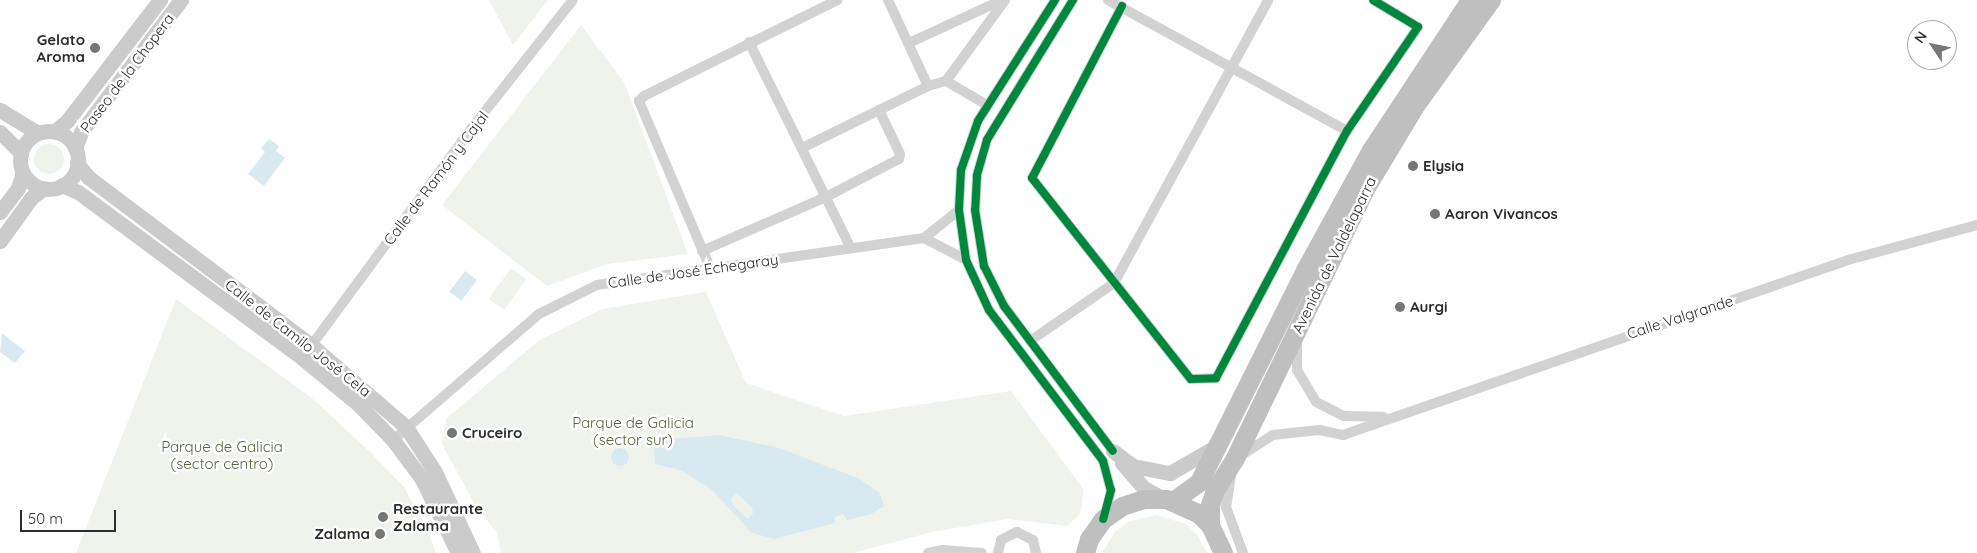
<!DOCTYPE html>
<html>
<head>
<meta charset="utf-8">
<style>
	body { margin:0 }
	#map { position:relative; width:1977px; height:553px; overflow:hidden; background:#fff; font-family:Quicksand,sans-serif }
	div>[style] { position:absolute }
	.green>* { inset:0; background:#f0f3eb; transform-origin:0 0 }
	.round { border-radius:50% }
	.water>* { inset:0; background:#d8e9f0; transform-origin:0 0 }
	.street>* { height:10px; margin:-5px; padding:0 5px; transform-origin:5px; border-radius:5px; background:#d2d2d2 }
	.secondary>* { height:15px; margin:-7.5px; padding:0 7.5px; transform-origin:7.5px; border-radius:7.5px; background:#cbcbcb }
	.secondary>.ring { margin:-7.5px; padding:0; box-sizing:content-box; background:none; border:15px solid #cbcbcb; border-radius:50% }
	.highway>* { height:19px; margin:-9.5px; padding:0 9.5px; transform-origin:9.5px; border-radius:9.5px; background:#bfbfbf }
	.cycleway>* { height:8px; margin:-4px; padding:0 4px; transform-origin:4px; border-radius:4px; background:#00873e }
	.dots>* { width:14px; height:14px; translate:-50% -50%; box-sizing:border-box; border:2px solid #fff; border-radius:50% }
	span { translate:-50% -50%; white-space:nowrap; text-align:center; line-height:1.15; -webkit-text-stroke:5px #fff; paint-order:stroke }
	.poi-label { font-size:15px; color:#2d2d2d; font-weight:700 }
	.right { translate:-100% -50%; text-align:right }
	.left { translate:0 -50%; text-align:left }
	.street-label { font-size:15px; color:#2d2d2d }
	.park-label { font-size:15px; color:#54663d }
	.north { position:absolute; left:1907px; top:20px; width:50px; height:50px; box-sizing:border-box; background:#fff; border:1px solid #ababab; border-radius:50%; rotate:304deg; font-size:14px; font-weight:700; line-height:20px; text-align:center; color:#2d2d2d }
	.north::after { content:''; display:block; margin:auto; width:18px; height:22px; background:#767676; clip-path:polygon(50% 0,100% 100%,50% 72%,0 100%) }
	.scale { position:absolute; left:20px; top:510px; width:96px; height:22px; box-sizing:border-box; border:2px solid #2d2d2d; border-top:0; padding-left:6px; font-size:15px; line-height:18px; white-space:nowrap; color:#2d2d2d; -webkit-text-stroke:4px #fff; paint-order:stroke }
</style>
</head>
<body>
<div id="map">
	<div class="green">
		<div style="clip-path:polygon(489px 0,548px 0,513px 45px)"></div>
		<div style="clip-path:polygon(581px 25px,624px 82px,688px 254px,607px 264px,547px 286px,442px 205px)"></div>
		<div class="round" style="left:34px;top:144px;width:30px;height:30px"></div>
		<div style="left:511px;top:268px;width:19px;height:38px;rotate:36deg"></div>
		<div style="clip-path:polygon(706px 292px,746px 383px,844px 416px,1011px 391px,1084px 490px,1080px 514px,1067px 526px,1008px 519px,932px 532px,853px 553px,501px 553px,497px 533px,475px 505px,442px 444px,446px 419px,538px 341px,602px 309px)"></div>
		<div style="clip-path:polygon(176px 299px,313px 399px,370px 452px,404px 487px,426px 526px,436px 553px,76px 553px)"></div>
		<div style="clip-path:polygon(1157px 515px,1186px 524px,1197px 535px,1207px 553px,1102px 553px,1115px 532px,1127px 522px)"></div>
	</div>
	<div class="water">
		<div style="clip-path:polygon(269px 139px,279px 146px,276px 151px,285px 158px,264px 186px,248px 174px,265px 152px,261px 148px)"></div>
		<div style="left:465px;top:271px;width:15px;height:26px;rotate:37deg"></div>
		<div style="clip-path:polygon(2px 333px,25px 351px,15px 363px,0 352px)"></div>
		<div style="clip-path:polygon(evenodd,719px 435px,779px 448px,858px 478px,879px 492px,884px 506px,871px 514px,847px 520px,843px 514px,835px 517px,835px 523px,774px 539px,752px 533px,711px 489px,682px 471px,655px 464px,654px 445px,659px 440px,719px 435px,737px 493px,752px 508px,753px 513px,748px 519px,733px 505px,731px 499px,737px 493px)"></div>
		<div class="round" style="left:611px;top:448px;width:18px;height:18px"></div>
	</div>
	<div class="street">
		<div style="left:888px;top:0;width:95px;rotate:65.1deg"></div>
		<div style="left:1055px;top:0;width:143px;rotate:122.5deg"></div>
		<div style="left:978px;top:121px;width:52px;rotate:109.1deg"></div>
		<div style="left:961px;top:170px;width:40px;rotate:92.9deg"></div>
		<div style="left:959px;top:210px;width:50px;rotate:82deg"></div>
		<div style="left:966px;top:260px;width:55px;rotate:65.3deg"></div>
		<div style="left:989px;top:310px;width:189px;rotate:52.9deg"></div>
		<div style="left:1103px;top:461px;width:30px;rotate:75deg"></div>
		<div style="left:1111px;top:490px;width:26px;rotate:103deg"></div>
		<div style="left:1073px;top:0;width:164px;rotate:121.6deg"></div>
		<div style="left:987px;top:140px;width:37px;rotate:106deg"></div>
		<div style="left:977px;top:176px;width:34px;rotate:93deg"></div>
		<div style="left:975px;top:210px;width:57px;rotate:80.9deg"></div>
		<div style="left:984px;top:266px;width:45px;rotate:63.4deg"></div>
		<div style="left:1004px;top:306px;width:181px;rotate:53.1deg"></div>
		<div style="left:1108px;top:0;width:273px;rotate:28.7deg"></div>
		<div style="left:1122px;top:6px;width:194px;rotate:117.6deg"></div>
		<div style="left:1032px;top:178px;width:256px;rotate:51.7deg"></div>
		<div style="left:1191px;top:379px;width:25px;rotate:-2deg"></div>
		<div style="left:1216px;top:378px;width:280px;rotate:-62.1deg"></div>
		<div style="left:1347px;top:131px;width:126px;rotate:-55.7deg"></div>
		<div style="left:1418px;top:27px;width:52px;rotate:-149deg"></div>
		<div style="left:749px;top:42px;width:230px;rotate:63.7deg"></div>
		<div style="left:909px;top:43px;width:102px;rotate:-24.8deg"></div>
		<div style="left:946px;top:81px;width:48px;rotate:30.3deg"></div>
		<div style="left:802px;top:148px;width:140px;rotate:-26.2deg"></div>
		<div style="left:928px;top:86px;width:19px;rotate:-16deg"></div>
		<div style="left:946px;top:81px;width:100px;rotate:-53.9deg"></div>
		<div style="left:924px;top:238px;width:47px;rotate:27.6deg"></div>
		<div style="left:924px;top:238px;width:45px;rotate:-38.7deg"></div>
		<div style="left:702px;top:251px;width:135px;rotate:-23.5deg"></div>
		<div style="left:826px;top:197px;width:82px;rotate:-27.5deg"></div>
		<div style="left:899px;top:159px;width:5px;rotate:-79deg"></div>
		<div style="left:900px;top:154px;width:49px;rotate:-115.5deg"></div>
		<div style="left:711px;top:270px;width:184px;rotate:-113.1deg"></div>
		<div style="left:639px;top:101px;width:7px;rotate:-45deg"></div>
		<div style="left:644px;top:96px;width:216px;rotate:-26.4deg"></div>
		<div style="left:1297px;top:339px;width:31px;rotate:90deg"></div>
		<div style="left:1297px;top:370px;width:37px;rotate:59deg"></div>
		<div style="left:1316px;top:402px;width:31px;rotate:27deg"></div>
		<div style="left:1344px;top:416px;width:39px;rotate:1deg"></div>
		<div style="left:1030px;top:341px;width:102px;rotate:-34.6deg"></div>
		<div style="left:1114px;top:283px;width:322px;rotate:-61.4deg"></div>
		<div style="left:308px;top:350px;width:275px;rotate:-53.6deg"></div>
		<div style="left:471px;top:129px;width:164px;rotate:-51.7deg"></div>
		<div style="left:393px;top:440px;width:193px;rotate:-40.8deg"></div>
		<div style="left:539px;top:314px;width:65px;rotate:-26.6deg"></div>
		<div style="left:597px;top:285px;width:330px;rotate:-8.2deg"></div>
		<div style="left:1237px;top:458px;width:43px;rotate:-32.6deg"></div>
		<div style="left:1273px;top:435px;width:46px;rotate:-6.2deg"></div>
		<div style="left:1319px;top:430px;width:25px;rotate:12deg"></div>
		<div style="left:1343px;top:435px;width:534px;rotate:-19.11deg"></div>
		<div style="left:1848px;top:260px;width:134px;rotate:-15.2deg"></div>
		<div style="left:1231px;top:476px;width:31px;rotate:99deg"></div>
		<div style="left:1226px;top:507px;width:49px;rotate:69.7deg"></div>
		<div style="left:928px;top:553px;width:14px;rotate:-12deg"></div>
		<div style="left:942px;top:550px;width:40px;rotate:4.3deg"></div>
		<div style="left:998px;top:553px;width:13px;rotate:-77deg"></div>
		<div style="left:1001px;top:540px;width:18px;rotate:-27deg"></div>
		<div style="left:1017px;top:532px;width:18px;rotate:27deg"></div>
		<div style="left:1033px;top:540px;width:13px;rotate:77deg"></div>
	</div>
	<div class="secondary">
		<div style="left:0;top:110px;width:44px;rotate:31.2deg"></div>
		<div style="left:55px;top:131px;width:16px;rotate:-40deg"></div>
		<div style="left:67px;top:121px;width:153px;rotate:-52.5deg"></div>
		<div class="ring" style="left:20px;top:131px;width:43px;height:43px"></div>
		<div style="left:0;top:132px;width:30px;rotate:45deg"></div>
		<div style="left:75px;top:148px;width:17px;rotate:-69deg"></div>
		<div style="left:81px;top:132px;width:166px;rotate:-52.9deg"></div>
		<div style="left:77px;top:163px;width:18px;rotate:52deg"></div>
		<div style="left:88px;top:177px;width:279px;rotate:37deg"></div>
		<div style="left:311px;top:345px;width:125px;rotate:40.8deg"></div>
		<div style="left:406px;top:427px;width:54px;rotate:57.2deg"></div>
		<div style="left:435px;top:472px;width:89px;rotate:64.9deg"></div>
		<div style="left:62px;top:185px;width:17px;rotate:24deg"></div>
		<div style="left:78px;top:192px;width:279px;rotate:36.5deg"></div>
		<div style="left:302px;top:358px;width:72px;rotate:39.4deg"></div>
		<div style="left:358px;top:404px;width:50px;rotate:45.8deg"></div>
		<div style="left:393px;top:440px;width:49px;rotate:53.4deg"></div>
		<div style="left:422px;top:479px;width:82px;rotate:64.1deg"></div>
		<div style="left:0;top:212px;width:30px;rotate:-53deg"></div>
		<div style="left:18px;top:188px;width:16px;rotate:-72deg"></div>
		<div style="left:0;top:241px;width:53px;rotate:-54.2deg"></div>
		<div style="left:31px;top:198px;width:16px;rotate:-38deg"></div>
		<div style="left:1113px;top:451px;width:25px;rotate:37deg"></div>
		<div style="left:1133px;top:466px;width:38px;rotate:11deg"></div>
		<div style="left:1170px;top:473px;width:54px;rotate:-29.9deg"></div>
		<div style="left:1122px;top:463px;width:33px;rotate:49deg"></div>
		<div style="left:1144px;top:488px;width:23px;rotate:29deg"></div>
	</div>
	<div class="highway">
		<div style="left:1173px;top:501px;width:32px;rotate:-36deg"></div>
		<div style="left:1199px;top:482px;width:237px;rotate:-63.4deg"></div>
		<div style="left:1305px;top:270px;width:137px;rotate:-61.2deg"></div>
		<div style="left:1371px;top:150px;width:180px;rotate:-56.6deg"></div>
		<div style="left:1210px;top:525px;width:20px;rotate:-90deg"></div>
		<div style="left:1210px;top:505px;width:16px;rotate:-72deg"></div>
		<div style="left:1215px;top:490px;width:36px;rotate:-58deg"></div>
		<div style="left:1234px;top:460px;width:303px;rotate:-64.2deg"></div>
		<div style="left:1366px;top:187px;width:93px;rotate:-59deg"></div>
		<div style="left:1414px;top:107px;width:132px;rotate:-54.3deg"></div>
		<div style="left:1085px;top:553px;width:15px;rotate:-74deg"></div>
		<div style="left:1089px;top:539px;width:24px;rotate:-55deg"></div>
		<div style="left:1103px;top:519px;width:23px;rotate:-34deg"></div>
		<div style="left:1122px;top:506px;width:22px;rotate:-18deg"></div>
		<div style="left:1143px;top:499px;width:23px"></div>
		<div style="left:1166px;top:499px;width:35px;rotate:24deg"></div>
		<div style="left:1198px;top:513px;width:17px;rotate:45deg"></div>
		<div style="left:1210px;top:525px;width:31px;rotate:65deg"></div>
	</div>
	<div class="cycleway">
		<div style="left:1055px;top:0;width:143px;rotate:122.5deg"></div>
		<div style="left:978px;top:121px;width:52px;rotate:109.1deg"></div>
		<div style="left:961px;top:170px;width:40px;rotate:92.9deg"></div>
		<div style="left:959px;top:210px;width:50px;rotate:82deg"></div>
		<div style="left:966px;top:260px;width:55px;rotate:65.3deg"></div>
		<div style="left:989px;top:310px;width:189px;rotate:52.9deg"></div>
		<div style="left:1103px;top:461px;width:30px;rotate:75deg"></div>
		<div style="left:1111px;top:490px;width:30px;rotate:105deg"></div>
		<div style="left:1073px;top:0;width:164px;rotate:121.6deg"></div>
		<div style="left:987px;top:140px;width:37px;rotate:106deg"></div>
		<div style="left:977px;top:176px;width:34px;rotate:93deg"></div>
		<div style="left:975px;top:210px;width:57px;rotate:80.9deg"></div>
		<div style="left:984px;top:266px;width:45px;rotate:63.4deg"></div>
		<div style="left:1004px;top:306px;width:181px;rotate:53.1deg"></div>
		<div style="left:1122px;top:6px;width:194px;rotate:117.6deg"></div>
		<div style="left:1032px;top:178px;width:256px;rotate:51.7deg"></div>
		<div style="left:1191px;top:379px;width:25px;rotate:-2deg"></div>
		<div style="left:1216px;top:378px;width:280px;rotate:-62.1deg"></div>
		<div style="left:1347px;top:131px;width:126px;rotate:-55.7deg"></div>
		<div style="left:1418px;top:27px;width:52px;rotate:-149deg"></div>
	</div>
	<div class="dots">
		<div style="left:95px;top:48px;background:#767676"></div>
		<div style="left:1413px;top:166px;background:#767676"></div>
		<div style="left:1435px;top:214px;background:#767676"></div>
		<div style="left:1400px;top:307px;background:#767676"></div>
		<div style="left:452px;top:433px;background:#767676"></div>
		<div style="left:383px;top:517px;background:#767676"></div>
		<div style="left:380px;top:534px;background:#767676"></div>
	</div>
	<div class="poi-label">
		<span class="right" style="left:85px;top:48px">Gelato<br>Aroma</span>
		<span class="left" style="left:1423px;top:166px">Elysia</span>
		<span class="left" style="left:1445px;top:214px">Aaron Vivancos</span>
		<span class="left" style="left:1410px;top:307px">Aurgi</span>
		<span class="left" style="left:462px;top:433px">Cruceiro</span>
		<span class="left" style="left:393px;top:517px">Restaurante<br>Zalama</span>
		<span class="right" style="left:370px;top:534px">Zalama</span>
	</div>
	<div class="street-label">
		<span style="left:127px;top:73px;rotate:-53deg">Paseo de la Chopera</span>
		<span style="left:436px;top:178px;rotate:-53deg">Calle de Ramón y Cajal</span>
		<span style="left:1334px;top:255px;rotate:-64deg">Avenida de Valdelaparra</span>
		<span style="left:693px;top:271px;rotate:-8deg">Calle de José Echegaray</span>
		<span style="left:1680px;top:317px;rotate:-18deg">Calle Valgrande</span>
		<span style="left:298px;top:338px;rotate:38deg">Calle de Camilo José Cela</span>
	</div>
	<div class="park-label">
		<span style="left:633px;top:431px">Parque de Galicia<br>(sector sur)</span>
		<span style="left:222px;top:455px">Parque de Galicia<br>(sector centro)</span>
	</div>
	<div class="north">N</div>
	<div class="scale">50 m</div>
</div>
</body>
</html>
